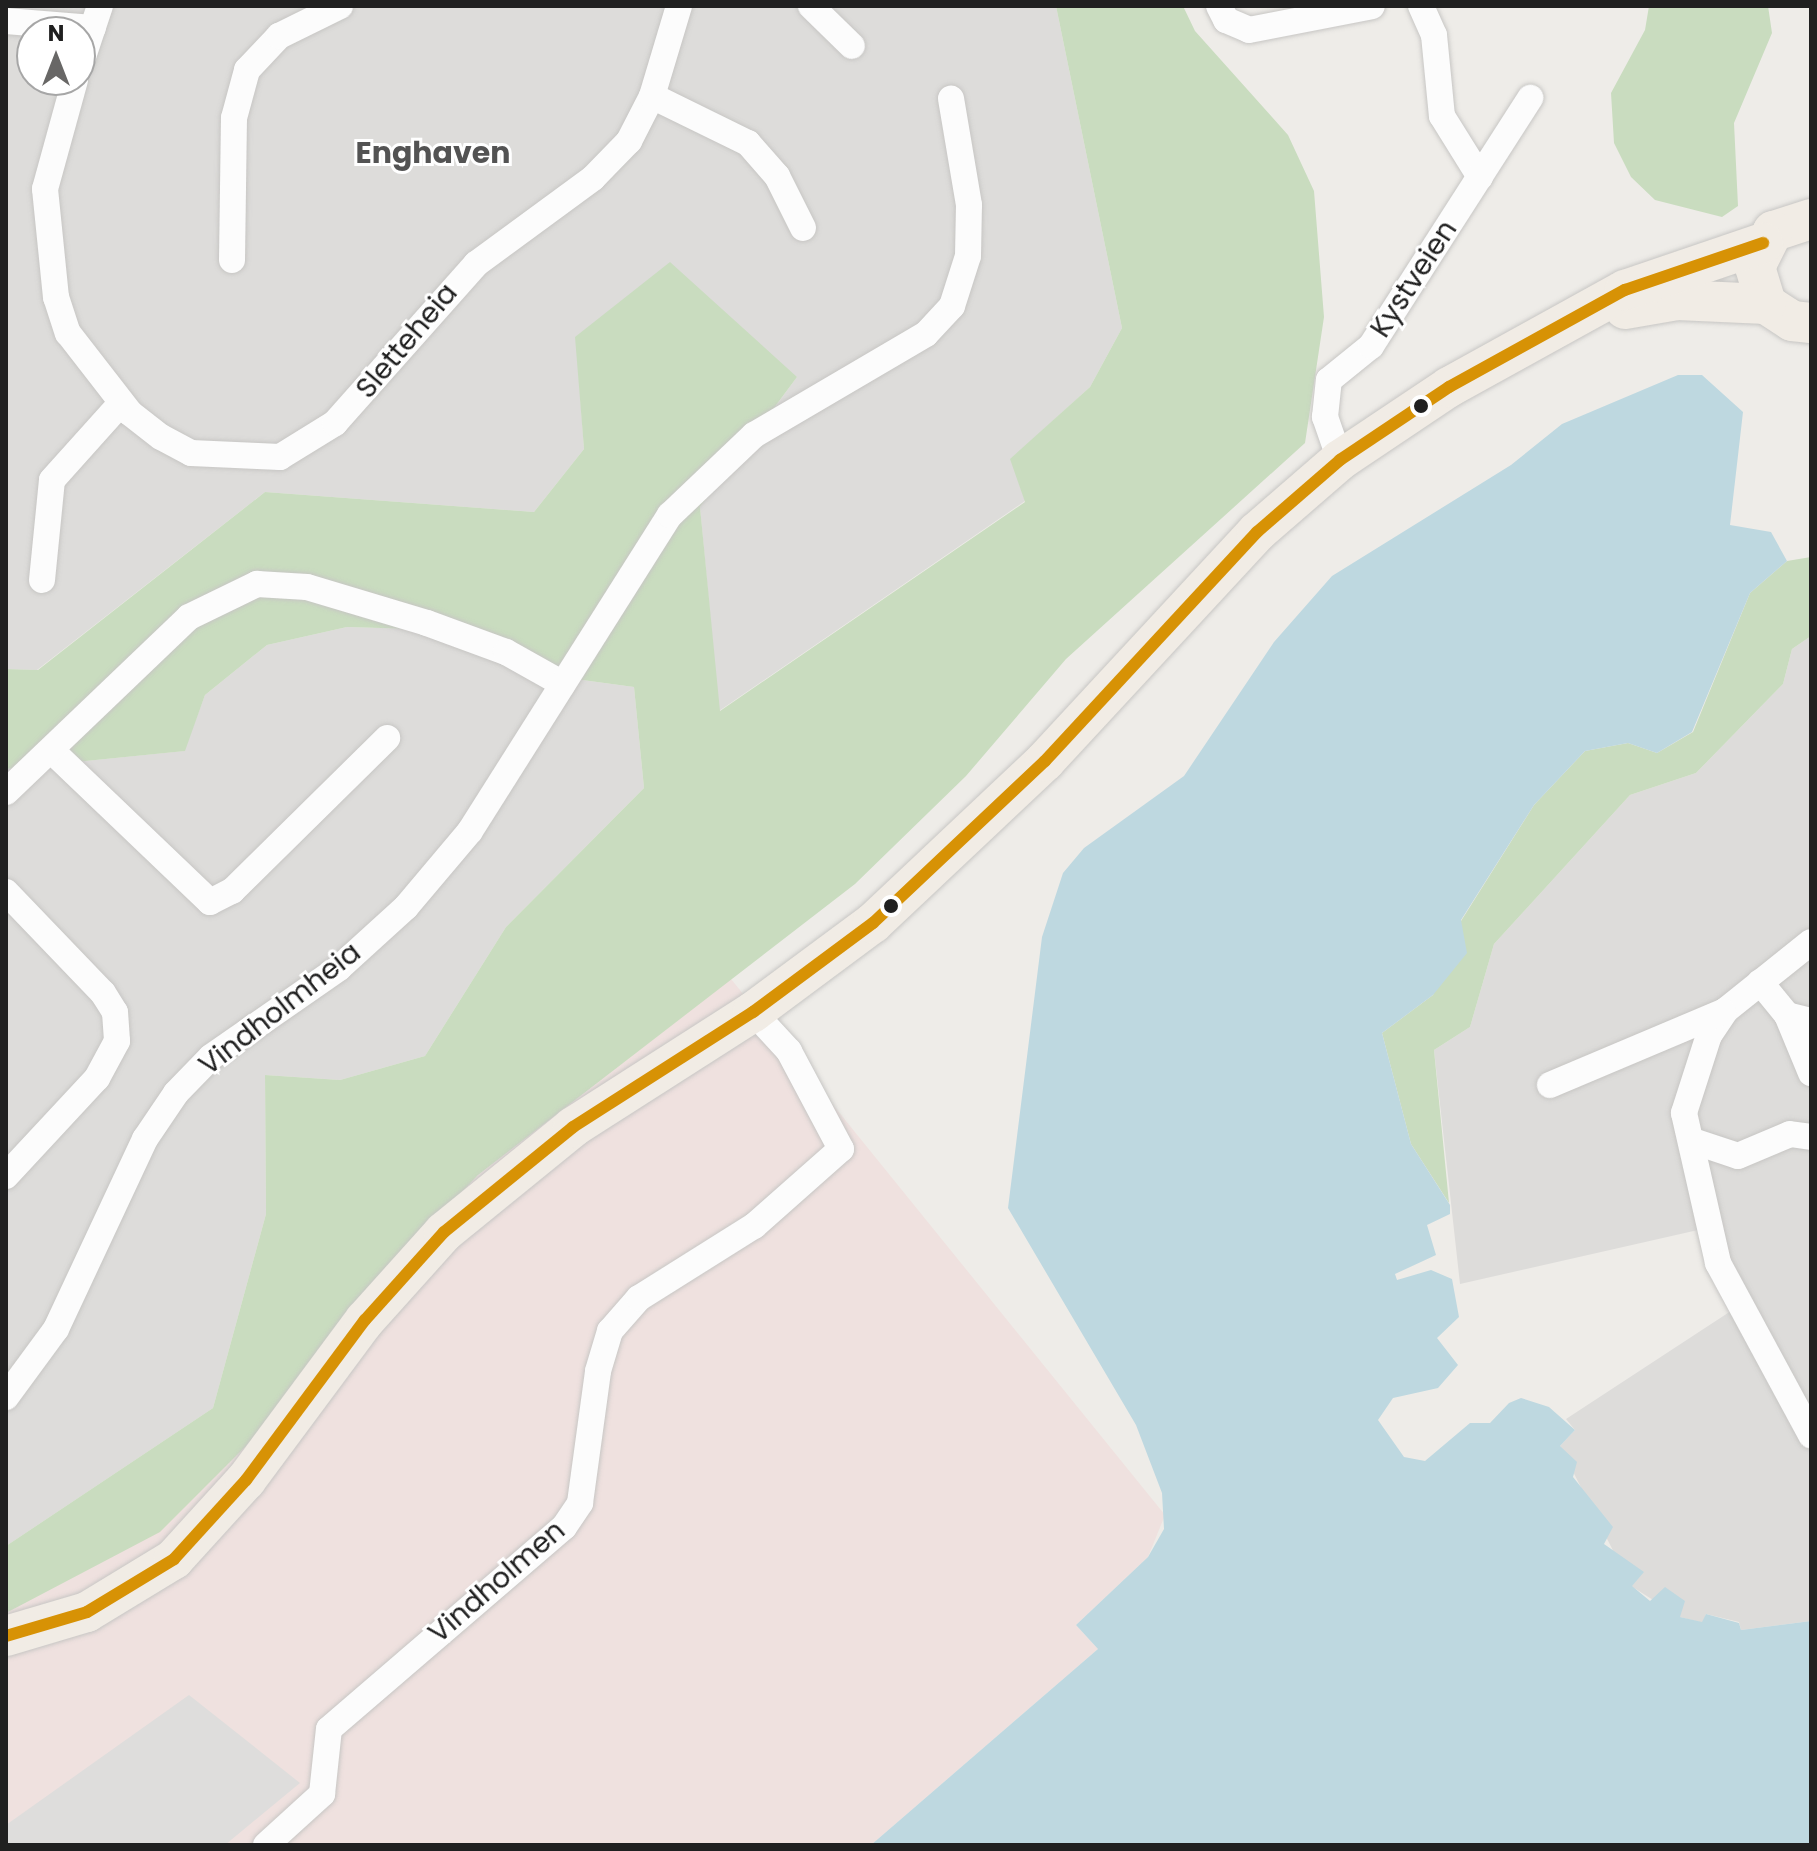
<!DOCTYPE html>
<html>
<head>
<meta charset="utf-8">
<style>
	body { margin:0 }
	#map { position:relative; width:1817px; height:1851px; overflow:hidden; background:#eeece8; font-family:Poppins,sans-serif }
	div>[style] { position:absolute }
	.residential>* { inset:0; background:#dddcda }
	.commercial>* { inset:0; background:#efe1df }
	.forest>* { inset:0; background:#c9dcbf }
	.parking>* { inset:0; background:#dedddc }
	.water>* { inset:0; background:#bed8e0 }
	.roads { filter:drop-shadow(0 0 2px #c7c6c4) drop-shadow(0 0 2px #c7c6c4) }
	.minor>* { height:26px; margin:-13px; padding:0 13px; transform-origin:13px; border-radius:13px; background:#fcfcfc }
	.primary>* { height:40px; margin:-20px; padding:0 20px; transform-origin:20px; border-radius:20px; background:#f1ece5 }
	.bus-1>* { height:12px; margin:-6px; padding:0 6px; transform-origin:6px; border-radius:6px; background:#d79205 }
	.dots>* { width:22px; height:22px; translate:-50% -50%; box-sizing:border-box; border:4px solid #fff; border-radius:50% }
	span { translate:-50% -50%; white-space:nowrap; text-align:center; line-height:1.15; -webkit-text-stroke:6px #fff; paint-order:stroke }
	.street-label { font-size:28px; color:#202020 }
	.neighbourhood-label { font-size:30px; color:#535353; font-weight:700 }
	.frame { position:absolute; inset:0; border:8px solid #202020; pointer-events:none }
	.north { position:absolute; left:16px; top:16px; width:80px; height:80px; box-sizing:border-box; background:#fff; border:2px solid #a6a6a6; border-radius:50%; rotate:0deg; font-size:22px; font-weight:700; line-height:32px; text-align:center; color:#202020 }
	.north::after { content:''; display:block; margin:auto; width:28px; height:36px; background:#686766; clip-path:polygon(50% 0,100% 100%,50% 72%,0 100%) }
</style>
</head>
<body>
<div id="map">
	<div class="residential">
		<div style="clip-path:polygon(evenodd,6px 6px,1056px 6px,1122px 328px,1090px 387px,1011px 459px,1025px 501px,719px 711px,700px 507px,797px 377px,576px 337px,584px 449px,534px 512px,265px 492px,37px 670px,6px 669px,6px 6px,32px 32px,80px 32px,80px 80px,32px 80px,32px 32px)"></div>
		<div style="clip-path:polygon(347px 627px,448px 630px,516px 671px,634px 687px,644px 788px,506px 927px,425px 1056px,340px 1080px,265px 1075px,266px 1214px,213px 1408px,6px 1546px,6px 769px,184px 751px,205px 695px,267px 645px)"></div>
		<div style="clip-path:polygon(1811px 636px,1811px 1621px,1741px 1630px,1739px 1622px,1706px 1614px,1703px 1623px,1680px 1617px,1631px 1586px,1560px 1446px,1575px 1430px,1566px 1419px,1734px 1309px,1698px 1230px,1460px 1284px,1434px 1050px,1470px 1027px,1494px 944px,1630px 795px,1696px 773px,1783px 684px,1792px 649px)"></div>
	</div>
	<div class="commercial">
		<div style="clip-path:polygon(731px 979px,1165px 1515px,1148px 1557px,1076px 1625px,1098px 1649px,871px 1845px,6px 1845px,6px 1613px,367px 1291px,478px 1175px)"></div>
	</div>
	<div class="forest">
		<div style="clip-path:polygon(1056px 6px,1183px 6px,1195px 31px,1288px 135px,1314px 191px,1324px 317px,1305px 443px,1066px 659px,966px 776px,855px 884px,478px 1175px,367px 1291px,272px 1420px,160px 1532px,6px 1613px,6px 1546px,213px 1408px,266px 1214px,265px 1075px,340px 1080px,425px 1056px,506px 927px,644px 788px,634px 687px,516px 671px,448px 630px,347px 627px,267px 645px,205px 695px,185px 751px,6px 769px,6px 669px,38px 670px,265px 492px,534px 512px,584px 449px,575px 337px,670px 262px,797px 377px,700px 507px,720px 711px,1025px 502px,1010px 459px,1090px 387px,1122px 328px)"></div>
		<div style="clip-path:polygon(1649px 6px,1768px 6px,1772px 33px,1734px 123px,1738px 206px,1722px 217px,1655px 200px,1631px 177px,1614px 143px,1611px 93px,1645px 30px)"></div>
		<div style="clip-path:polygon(1811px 557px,1811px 636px,1792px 649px,1783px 684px,1696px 773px,1630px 795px,1494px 944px,1470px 1027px,1434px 1050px,1449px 1203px,1411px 1144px,1382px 1033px,1433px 995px,1461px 921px,1534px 805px,1585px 751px,1628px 743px,1657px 753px,1693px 732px,1750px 593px,1787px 561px)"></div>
	</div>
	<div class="parking">
		<div style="clip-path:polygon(189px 1695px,300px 1783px,225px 1845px,6px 1845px,6px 1825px)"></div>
	</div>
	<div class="water">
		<div style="clip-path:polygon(1678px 375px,1702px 375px,1743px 412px,1730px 525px,1771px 532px,1787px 561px,1750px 593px,1692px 732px,1657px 753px,1628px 743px,1585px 751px,1534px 805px,1461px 920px,1467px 953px,1433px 995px,1382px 1033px,1411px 1144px,1450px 1205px,1450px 1214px,1427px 1225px,1436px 1255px,1395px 1274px,1397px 1280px,1431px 1270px,1452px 1279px,1459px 1317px,1437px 1338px,1458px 1365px,1438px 1388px,1393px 1398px,1378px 1420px,1404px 1457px,1425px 1461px,1470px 1423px,1490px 1423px,1509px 1403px,1521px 1398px,1549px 1407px,1575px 1430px,1560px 1446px,1577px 1462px,1573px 1477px,1613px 1527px,1604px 1544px,1644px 1572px,1632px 1586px,1650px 1601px,1665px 1587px,1685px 1601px,1680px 1617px,1702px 1622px,1706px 1614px,1739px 1623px,1741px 1630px,1811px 1621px,1811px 1845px,871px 1845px,1098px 1649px,1076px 1625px,1148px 1557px,1164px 1529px,1162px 1493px,1136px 1425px,1008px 1208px,1042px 937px,1063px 873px,1084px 848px,1184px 776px,1274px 642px,1332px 576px,1511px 465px,1562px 424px)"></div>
	</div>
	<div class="roads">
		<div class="minor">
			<div style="left:811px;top:6px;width:57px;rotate:44.3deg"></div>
			<div style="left:1219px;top:6px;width:16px;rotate:63deg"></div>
			<div style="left:1226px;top:20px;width:25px;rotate:23deg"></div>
			<div style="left:1249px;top:30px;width:125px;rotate:-11deg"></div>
			<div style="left:1421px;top:6px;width:32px;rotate:66deg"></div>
			<div style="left:1434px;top:35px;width:81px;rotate:84.4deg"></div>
			<div style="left:1442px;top:116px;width:72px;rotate:58.1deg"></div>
			<div style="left:6px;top:21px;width:87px;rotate:4.6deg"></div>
			<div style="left:80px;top:66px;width:63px;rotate:-71.6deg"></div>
			<div style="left:75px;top:80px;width:113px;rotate:105.4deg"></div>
			<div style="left:45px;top:189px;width:109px;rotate:84.2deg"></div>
			<div style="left:56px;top:297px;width:38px;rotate:72deg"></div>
			<div style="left:68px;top:333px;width:101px;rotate:52.2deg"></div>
			<div style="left:130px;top:413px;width:39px;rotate:38deg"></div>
			<div style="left:161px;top:437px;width:34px;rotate:28deg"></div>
			<div style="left:191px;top:453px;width:89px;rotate:2.6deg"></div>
			<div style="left:280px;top:457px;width:65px;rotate:-31.7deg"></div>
			<div style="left:335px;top:423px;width:213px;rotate:-48.4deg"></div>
			<div style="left:476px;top:264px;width:145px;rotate:-36.3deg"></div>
			<div style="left:593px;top:178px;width:52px;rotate:-45.8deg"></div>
			<div style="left:629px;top:141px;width:51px;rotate:-62.9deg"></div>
			<div style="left:652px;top:96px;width:94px;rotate:-73.3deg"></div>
			<div style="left:652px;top:96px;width:107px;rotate:26.1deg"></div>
			<div style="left:748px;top:143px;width:44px;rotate:48.7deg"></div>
			<div style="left:777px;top:176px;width:58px;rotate:63.4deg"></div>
			<div style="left:232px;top:260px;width:142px;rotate:-89.2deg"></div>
			<div style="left:234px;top:118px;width:50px;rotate:-74.8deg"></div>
			<div style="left:247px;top:70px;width:47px;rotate:-46.7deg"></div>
			<div style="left:279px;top:36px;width:68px;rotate:-26.2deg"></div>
			<div style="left:1340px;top:460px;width:46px;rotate:-109.2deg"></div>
			<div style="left:1325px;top:417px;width:37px;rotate:-84deg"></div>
			<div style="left:1329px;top:380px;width:54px;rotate:-39deg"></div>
			<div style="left:1371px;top:346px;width:295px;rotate:-57.3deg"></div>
			<div style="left:42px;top:580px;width:100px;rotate:-84.3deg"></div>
			<div style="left:52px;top:480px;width:103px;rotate:-48.1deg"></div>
			<div style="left:51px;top:750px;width:220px;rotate:43.7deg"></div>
			<div style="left:210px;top:902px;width:25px;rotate:-27deg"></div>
			<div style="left:232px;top:891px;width:218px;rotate:-44.6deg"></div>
			<div style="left:6px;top:792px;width:253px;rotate:-43.7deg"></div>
			<div style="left:189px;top:617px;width:76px;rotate:-25.9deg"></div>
			<div style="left:257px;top:584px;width:50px;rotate:3.4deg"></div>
			<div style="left:307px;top:587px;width:125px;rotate:16.7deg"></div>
			<div style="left:427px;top:623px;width:84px;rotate:20.2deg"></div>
			<div style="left:506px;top:652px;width:65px;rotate:29.3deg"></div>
			<div style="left:6px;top:892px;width:140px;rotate:46.2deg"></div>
			<div style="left:103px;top:993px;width:22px;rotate:58deg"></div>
			<div style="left:115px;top:1012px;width:29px;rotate:86deg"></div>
			<div style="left:117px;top:1041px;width:42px;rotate:118.4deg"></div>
			<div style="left:97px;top:1078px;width:134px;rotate:132.9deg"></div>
			<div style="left:1811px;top:942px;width:109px;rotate:141.3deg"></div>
			<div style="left:1726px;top:1010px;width:30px;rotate:124deg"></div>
			<div style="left:1709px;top:1035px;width:82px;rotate:107.8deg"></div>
			<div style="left:1684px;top:1113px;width:154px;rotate:77.2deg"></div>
			<div style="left:1718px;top:1263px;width:196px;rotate:61.6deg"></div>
			<div style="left:1760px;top:982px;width:43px;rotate:50.7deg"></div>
			<div style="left:1787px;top:1015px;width:25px;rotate:14deg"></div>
			<div style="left:1787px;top:1015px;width:63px;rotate:67.5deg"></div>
			<div style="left:1550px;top:1085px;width:188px;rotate:-22.9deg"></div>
			<div style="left:1693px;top:1141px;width:47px;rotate:18.4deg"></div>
			<div style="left:1738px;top:1156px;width:56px;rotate:-22.9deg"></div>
			<div style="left:1790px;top:1134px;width:21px;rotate:8deg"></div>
			<div style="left:6px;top:1397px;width:84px;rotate:-53.7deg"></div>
			<div style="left:56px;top:1329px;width:210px;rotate:-64.9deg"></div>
			<div style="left:145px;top:1139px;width:55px;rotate:-56deg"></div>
			<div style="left:176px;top:1093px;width:50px;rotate:-45.8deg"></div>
			<div style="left:211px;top:1057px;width:156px;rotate:-34.8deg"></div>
			<div style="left:339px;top:968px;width:91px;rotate:-42.3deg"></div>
			<div style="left:406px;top:907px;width:99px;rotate:-49.9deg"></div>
			<div style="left:470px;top:831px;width:374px;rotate:-57.7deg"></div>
			<div style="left:670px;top:515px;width:116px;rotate:-43.6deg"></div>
			<div style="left:754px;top:435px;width:199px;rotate:-30.4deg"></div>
			<div style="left:926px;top:334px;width:38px;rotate:-47deg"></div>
			<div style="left:952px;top:306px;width:52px;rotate:-72.3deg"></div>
			<div style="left:968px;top:256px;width:51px;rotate:-88.9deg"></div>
			<div style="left:969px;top:205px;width:108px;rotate:-99.6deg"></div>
			<div style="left:266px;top:1845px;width:76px;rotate:-42.3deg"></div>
			<div style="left:322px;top:1794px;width:65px;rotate:-83.9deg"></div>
			<div style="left:329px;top:1729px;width:310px;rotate:-40.7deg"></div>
			<div style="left:564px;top:1527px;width:29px;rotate:-56deg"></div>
			<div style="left:580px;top:1503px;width:133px;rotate:-82.2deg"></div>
			<div style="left:598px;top:1371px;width:42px;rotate:-73.3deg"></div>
			<div style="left:610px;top:1331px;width:44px;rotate:-48.7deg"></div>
			<div style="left:639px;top:1298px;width:136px;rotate:-32.1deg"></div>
			<div style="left:754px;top:1226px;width:116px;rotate:-41.5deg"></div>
			<div style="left:841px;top:1149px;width:111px;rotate:-118deg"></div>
			<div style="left:789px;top:1051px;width:53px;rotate:-132.7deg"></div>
		</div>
		<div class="primary">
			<div style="left:1811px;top:219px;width:40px;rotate:162deg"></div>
			<div style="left:1773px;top:231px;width:40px;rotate:116.6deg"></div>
			<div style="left:1755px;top:267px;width:39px;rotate:73deg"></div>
			<div style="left:1766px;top:304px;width:31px;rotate:33deg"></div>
			<div style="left:1792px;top:321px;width:19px;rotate:6deg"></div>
			<div style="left:1625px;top:309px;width:53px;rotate:-9.8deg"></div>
			<div style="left:1677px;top:300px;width:89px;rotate:2.6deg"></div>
			<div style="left:6px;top:1636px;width:84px;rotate:-16.5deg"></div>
			<div style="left:87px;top:1612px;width:102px;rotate:-31.3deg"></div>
			<div style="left:174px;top:1559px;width:107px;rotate:-47.7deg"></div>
			<div style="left:246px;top:1480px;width:199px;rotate:-53.4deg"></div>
			<div style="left:365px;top:1320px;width:118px;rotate:-48.1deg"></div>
			<div style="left:444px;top:1232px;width:166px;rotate:-39.1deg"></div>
			<div style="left:573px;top:1127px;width:214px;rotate:-32.6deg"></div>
			<div style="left:753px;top:1012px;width:149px;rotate:-36.6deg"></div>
			<div style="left:873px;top:923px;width:236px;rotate:-43.3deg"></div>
			<div style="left:1045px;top:761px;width:312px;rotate:-47.2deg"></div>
			<div style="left:1257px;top:532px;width:110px;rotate:-40.9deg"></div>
			<div style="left:1340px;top:460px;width:131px;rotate:-33.8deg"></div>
			<div style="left:1449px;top:387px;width:201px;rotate:-28.9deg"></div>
			<div style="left:1625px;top:290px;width:146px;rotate:-18.8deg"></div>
		</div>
	</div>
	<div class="bus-1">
		<div style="left:6px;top:1636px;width:84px;rotate:-16.5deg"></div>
		<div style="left:87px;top:1612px;width:102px;rotate:-31.3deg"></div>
		<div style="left:174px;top:1559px;width:107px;rotate:-47.7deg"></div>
		<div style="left:246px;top:1480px;width:199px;rotate:-53.4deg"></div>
		<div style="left:365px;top:1320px;width:118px;rotate:-48.1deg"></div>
		<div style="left:444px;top:1232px;width:166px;rotate:-39.1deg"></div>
		<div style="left:573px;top:1127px;width:214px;rotate:-32.6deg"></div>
		<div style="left:753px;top:1012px;width:149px;rotate:-36.6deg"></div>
		<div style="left:873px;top:923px;width:236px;rotate:-43.3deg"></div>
		<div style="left:1045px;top:761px;width:312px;rotate:-47.2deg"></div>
		<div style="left:1257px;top:532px;width:110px;rotate:-40.9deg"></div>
		<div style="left:1340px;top:460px;width:131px;rotate:-33.8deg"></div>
		<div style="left:1449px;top:387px;width:201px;rotate:-28.9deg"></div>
		<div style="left:1625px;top:290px;width:146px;rotate:-18.8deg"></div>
	</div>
	<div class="dots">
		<div style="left:1421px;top:406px;background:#202020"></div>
		<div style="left:891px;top:906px;background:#202020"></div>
	</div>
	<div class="street-label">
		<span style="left:1414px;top:279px;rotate:-57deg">Kystveien</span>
		<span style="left:407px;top:341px;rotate:-50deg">Sletteheia</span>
		<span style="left:280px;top:1009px;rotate:-38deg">Vindholmheia</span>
		<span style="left:497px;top:1582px;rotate:-41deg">Vindholmen</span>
	</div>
	<div class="neighbourhood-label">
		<span style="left:433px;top:153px">Enghaven</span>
	</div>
	<div class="frame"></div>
	<div class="north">N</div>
</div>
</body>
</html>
